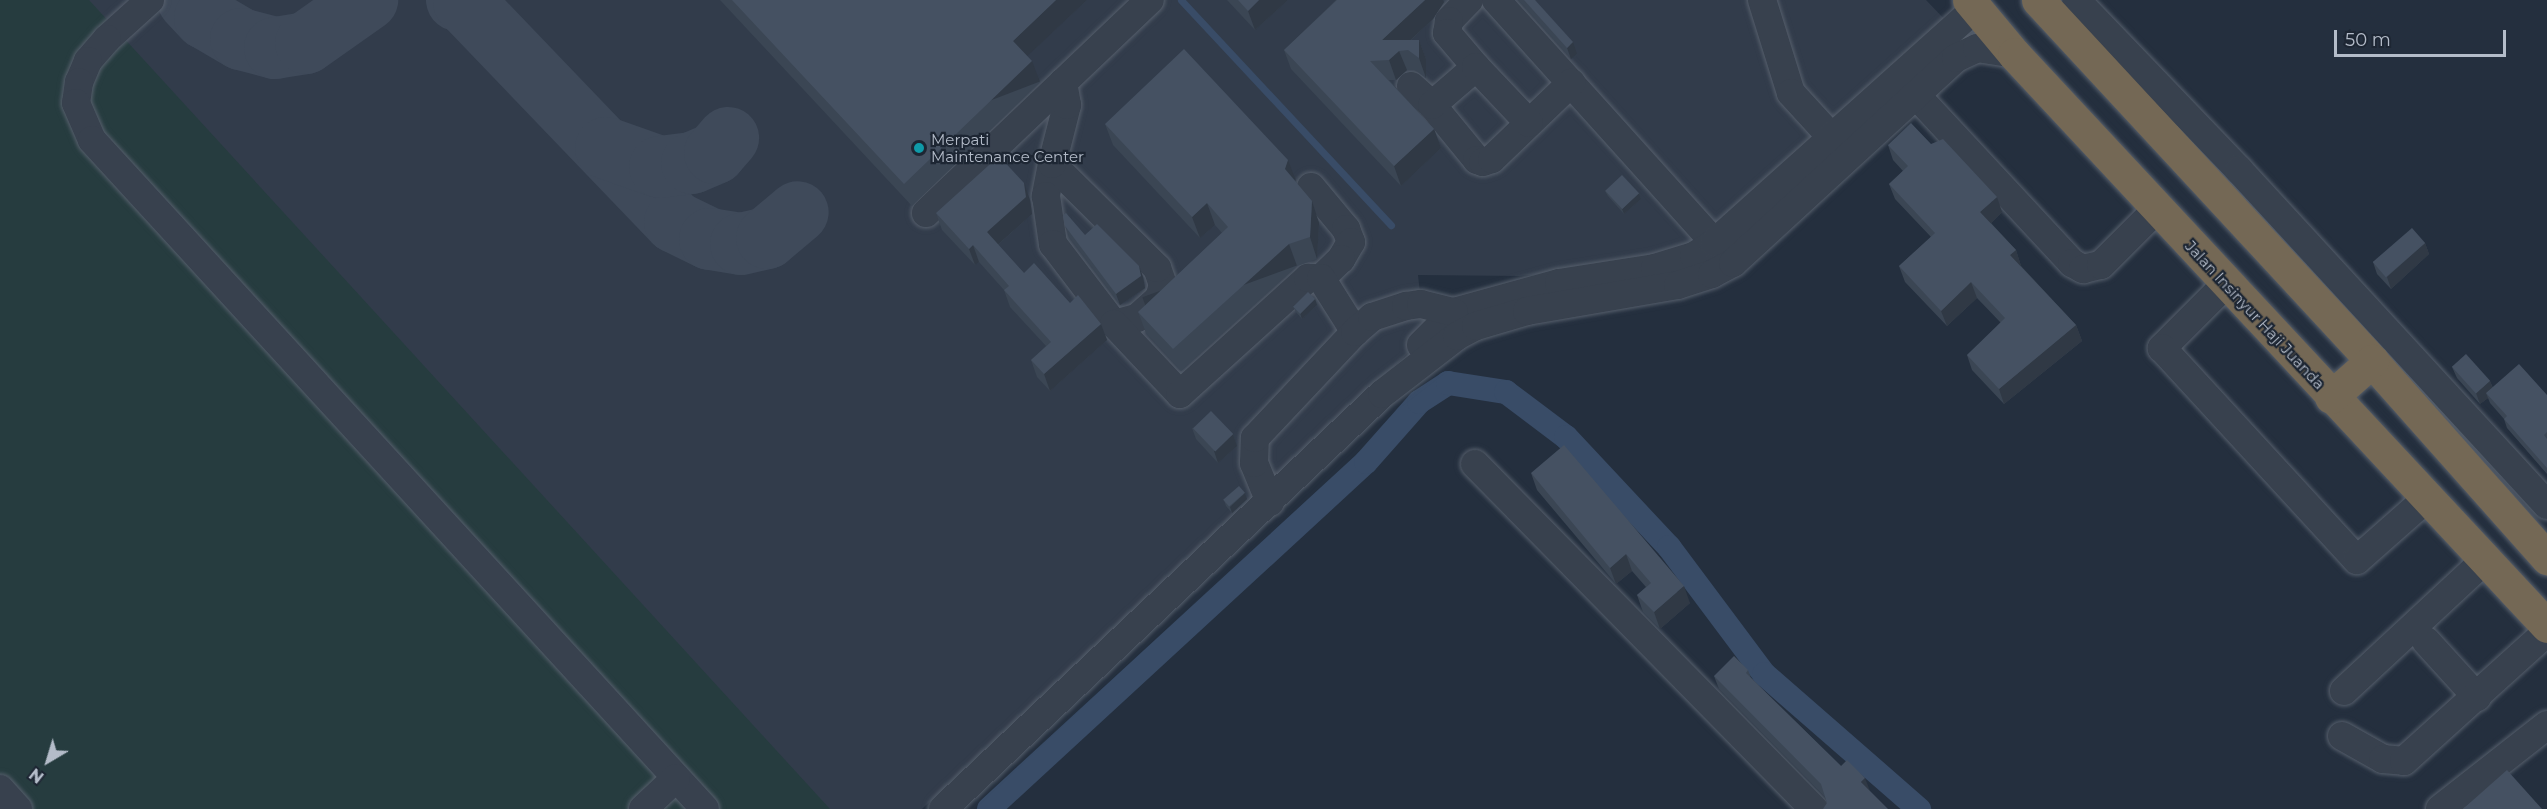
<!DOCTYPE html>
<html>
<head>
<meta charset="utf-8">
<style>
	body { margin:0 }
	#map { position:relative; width:2547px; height:809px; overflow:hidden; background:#242f3e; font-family:Montserrat,sans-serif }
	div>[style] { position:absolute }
	.airport>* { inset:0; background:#323c4b }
	.green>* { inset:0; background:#263c3f }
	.stream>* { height:7px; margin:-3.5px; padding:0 3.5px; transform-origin:3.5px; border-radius:3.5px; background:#394c67 }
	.canal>* { height:24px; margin:-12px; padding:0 12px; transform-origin:12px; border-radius:12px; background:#394c67 }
	.taxiway>* { height:62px; margin:-31px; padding:0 31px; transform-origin:31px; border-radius:31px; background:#3f4a5a }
	.roads { filter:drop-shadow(0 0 2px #565f6c) drop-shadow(0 0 2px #565f6c) }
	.minor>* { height:28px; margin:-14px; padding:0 14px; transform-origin:14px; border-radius:14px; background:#38414e }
	.highway>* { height:33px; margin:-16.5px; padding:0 16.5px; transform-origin:16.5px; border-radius:16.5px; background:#746855 }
	.wall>* { inset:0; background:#3b4654 }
	.shaded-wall>* { inset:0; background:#303945; transform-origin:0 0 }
	.building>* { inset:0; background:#455162; transform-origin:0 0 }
	.dots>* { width:16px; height:16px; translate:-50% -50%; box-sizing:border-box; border:3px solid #1d2633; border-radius:50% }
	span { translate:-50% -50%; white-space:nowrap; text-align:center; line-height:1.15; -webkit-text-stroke:4.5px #1d2633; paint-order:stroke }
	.poi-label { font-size:15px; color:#b4bcc9 }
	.left { translate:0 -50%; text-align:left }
	.street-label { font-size:15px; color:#b4bcc9 }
	.north { position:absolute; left:18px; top:731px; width:60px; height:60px; -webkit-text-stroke:4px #1d2633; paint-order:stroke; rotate:218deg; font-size:16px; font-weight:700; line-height:24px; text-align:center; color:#b4bcc9 }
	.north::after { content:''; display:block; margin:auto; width:21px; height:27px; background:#b4bcc9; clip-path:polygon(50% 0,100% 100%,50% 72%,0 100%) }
	.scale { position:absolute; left:2334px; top:30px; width:172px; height:27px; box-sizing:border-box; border:3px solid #b4bcc9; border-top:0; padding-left:8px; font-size:18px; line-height:21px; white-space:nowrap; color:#b4bcc9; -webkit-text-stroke:4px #1d2633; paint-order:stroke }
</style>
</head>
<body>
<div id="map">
	<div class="airport">
		<div style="clip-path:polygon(0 0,1926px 0,1951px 26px,1711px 240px,1642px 265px,1519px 276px,1418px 275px,1425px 337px,922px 809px,0 809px)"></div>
	</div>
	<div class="green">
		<div style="clip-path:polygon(0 0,89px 0,830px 809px,0 809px)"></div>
	</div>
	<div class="stream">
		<div style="left:1181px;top:0;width:308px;rotate:47deg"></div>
	</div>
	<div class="canal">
		<div style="left:989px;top:809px;width:512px;rotate:-42.63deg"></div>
		<div style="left:1366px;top:462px;width:80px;rotate:-48.5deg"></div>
		<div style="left:1419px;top:402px;width:35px;rotate:-33deg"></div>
		<div style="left:1448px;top:383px;width:59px;rotate:8.8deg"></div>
		<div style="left:1506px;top:392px;width:75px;rotate:36.9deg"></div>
		<div style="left:1566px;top:437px;width:151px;rotate:46.9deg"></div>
		<div style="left:1669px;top:547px;width:159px;rotate:53.2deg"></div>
		<div style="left:1764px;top:674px;width:206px;rotate:41.1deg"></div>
	</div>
	<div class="taxiway">
		<div style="left:188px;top:0;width:25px;rotate:47deg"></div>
		<div style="left:205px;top:18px;width:42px;rotate:30.3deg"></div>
		<div style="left:241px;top:39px;width:35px;rotate:15deg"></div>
		<div style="left:275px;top:48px;width:31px;rotate:-9deg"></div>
		<div style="left:306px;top:43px;width:75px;rotate:-35.2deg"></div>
		<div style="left:457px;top:0;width:7px;rotate:16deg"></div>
		<div style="left:464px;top:2px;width:305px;rotate:46.2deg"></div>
		<div style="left:675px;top:222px;width:39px;rotate:26deg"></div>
		<div style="left:710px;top:239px;width:31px;rotate:9deg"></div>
		<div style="left:741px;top:244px;width:27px;rotate:-13deg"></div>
		<div style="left:767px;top:238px;width:40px;rotate:-40deg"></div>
		<div style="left:606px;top:148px;width:57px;rotate:19.4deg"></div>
		<div style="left:660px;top:167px;width:32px;rotate:-7deg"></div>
		<div style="left:692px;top:163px;width:25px;rotate:-23deg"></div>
		<div style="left:715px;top:153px;width:20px;rotate:-49deg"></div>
	</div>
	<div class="roads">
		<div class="minor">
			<div style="left:150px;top:0;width:58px;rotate:137.8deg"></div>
			<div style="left:107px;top:39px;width:29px;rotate:131deg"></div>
			<div style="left:88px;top:61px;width:23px;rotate:113deg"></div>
			<div style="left:79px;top:82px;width:21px;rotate:98deg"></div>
			<div style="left:76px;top:103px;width:40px;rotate:66.6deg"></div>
			<div style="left:92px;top:140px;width:907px;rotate:47.5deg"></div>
			<div style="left:1469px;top:0;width:29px;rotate:134deg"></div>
			<div style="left:1449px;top:21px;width:12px;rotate:99deg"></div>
			<div style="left:1447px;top:33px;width:45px;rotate:49.5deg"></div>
			<div style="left:1496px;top:0;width:346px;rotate:48deg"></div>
			<div style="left:1762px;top:0;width:97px;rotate:72.7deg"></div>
			<div style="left:1791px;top:93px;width:80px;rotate:47.5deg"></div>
			<div style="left:2076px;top:0;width:236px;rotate:46.2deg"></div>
			<div style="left:2239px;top:170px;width:455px;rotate:47.4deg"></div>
			<div style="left:1411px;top:86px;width:28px;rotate:42deg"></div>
			<div style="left:1432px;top:105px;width:71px;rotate:50.7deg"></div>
			<div style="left:1477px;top:160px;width:6px;rotate:18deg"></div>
			<div style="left:1483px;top:162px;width:9px;rotate:-18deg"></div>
			<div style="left:1492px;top:159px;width:110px;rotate:-43.9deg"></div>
			<div style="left:1915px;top:94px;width:231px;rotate:47.1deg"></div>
			<div style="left:2072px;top:263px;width:13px;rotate:29deg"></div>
			<div style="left:2083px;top:269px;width:18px;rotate:-13deg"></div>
			<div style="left:2101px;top:265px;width:79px;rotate:-45deg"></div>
			<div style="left:1432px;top:105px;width:58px;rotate:-40.8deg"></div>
			<div style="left:1476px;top:67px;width:77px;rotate:46.6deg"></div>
			<div style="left:1052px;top:164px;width:33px;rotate:101deg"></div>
			<div style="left:1046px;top:196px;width:49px;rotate:81.7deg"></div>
			<div style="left:1053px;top:244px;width:101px;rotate:52.7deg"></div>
			<div style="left:1114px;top:324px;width:24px;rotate:-15deg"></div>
			<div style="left:1137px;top:318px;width:30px;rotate:-42deg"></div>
			<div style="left:1159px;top:298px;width:14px;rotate:-73deg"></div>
			<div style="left:1163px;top:285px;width:18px;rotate:-109deg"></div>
			<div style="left:1157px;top:268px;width:148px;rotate:-135.3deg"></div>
			<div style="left:1052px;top:164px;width:61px;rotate:-75.7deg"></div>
			<div style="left:1067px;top:105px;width:23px;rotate:-100deg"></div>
			<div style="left:1311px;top:187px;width:55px;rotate:50.2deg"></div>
			<div style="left:1346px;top:229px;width:14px;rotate:69deg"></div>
			<div style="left:1351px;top:242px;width:20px;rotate:120deg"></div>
			<div style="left:1341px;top:259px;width:28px;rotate:136deg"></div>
			<div style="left:926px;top:213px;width:309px;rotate:-43.6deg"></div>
			<div style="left:2226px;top:284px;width:91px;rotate:135deg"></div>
			<div style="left:2162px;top:348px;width:288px;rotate:47.4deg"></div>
			<div style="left:2357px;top:560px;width:94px;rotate:-41.5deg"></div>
			<div style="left:1114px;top:324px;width:96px;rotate:46.7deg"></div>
			<div style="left:1180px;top:394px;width:173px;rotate:-42.2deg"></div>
			<div style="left:1308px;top:278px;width:13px"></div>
			<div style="left:1321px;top:278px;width:64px;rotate:57.8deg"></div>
			<div style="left:1421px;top:345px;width:47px;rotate:-45deg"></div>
			<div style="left:1454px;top:312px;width:109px;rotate:-15.4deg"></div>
			<div style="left:1559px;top:283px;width:97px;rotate:-8.9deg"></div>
			<div style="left:1655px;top:268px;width:41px;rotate:-17.1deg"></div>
			<div style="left:1694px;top:256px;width:24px;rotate:-33deg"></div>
			<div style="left:1714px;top:243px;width:352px;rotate:-41.9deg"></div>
			<div style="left:1475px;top:464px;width:484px;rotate:45.5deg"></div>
			<div style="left:1270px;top:502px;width:42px;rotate:-112.3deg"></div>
			<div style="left:1254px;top:463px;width:25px;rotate:-88deg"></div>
			<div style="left:1255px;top:438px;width:146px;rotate:-46.7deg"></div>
			<div style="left:1355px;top:332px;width:23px;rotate:-41deg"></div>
			<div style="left:1372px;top:317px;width:36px;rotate:-18deg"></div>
			<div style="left:1406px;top:306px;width:15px;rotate:-8deg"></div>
			<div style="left:1421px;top:304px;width:34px;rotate:14deg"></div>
			<div style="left:2426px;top:641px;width:76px;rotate:47.7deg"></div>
			<div style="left:2344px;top:691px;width:192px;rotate:-42.9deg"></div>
			<div style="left:2342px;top:736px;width:47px;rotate:29.3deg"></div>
			<div style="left:2383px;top:759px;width:21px;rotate:5deg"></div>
			<div style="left:2404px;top:761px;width:193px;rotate:-42.1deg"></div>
			<div style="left:0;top:789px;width:27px;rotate:48deg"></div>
			<div style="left:643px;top:809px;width:45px;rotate:-43.2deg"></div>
			<div style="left:943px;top:809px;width:604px;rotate:-43.39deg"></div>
			<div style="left:1382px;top:394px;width:95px;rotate:-37.7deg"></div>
			<div style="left:1457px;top:336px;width:21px;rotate:-28deg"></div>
			<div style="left:1476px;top:326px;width:53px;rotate:-16.4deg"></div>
			<div style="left:1527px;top:311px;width:153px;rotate:-9.8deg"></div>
			<div style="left:1678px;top:285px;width:36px;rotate:-18deg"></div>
			<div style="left:1712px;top:274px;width:24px;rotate:-28deg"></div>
			<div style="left:1733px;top:263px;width:303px;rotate:-42.6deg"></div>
			<div style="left:1956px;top:58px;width:23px;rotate:-25deg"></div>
			<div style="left:1977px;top:48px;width:37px;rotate:9deg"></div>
			<div style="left:2440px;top:809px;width:136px;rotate:-38.1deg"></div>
		</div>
		<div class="highway">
			<div style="left:1969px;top:0;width:70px;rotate:50.2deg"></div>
			<div style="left:2014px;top:54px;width:782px;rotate:47.02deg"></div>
			<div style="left:2038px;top:0;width:492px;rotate:47.2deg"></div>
			<div style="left:2372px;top:361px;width:264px;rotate:48.4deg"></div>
			<div style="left:2331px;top:397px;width:55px;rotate:-41.3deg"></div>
		</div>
	</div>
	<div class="wall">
		<div style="clip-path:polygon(720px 0,1087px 0,1027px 56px,1040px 82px,912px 206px)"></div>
		<div style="clip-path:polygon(1227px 0,1288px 0,1255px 30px)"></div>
		<div style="clip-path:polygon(1336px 0,1443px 0,1444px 2px,1433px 19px,1411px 40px,1419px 40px,1426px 59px,1426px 78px,1415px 70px,1407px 70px,1396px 80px,1389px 80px,1434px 129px,1441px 148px,1401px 186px,1291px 69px,1284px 50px)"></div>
		<div style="clip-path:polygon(1518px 0,1535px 0,1577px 54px,1571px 59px)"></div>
		<div style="clip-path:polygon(1105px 124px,1296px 182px,1319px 223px,1317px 259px,1297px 266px,1181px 371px,1146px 333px,1138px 312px,1222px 233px,1215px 225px,1200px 238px,1113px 145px)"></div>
		<div style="clip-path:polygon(1931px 144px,2002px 212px,1991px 223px,2016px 250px,2021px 266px,2076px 325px,2082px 341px,2004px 404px,1972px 370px,1967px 355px,2001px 323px,1977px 298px,1947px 326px,1905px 282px,1899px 266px,1931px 237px,1895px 199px,1889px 184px,1903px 171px,1893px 160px,1888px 145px)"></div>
		<div style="clip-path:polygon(1605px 191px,1639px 193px,1641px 199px,1624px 214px,1608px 196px)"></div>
		<div style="clip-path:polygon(1030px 200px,1032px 214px,998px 245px,1024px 273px,1101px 324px,1107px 340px,1050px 391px,1037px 377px,1031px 360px,1046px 346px,1010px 307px,1004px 290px,979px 262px,975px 265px,942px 230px,936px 213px)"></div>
		<div style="clip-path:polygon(1065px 226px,1085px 235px,1139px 266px,1143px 277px,1145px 288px,1120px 305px,1069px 237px)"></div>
		<div style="clip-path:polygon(2425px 243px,2429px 254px,2391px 289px,2377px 274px,2373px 262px)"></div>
		<div style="clip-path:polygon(1317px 305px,1302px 319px,1296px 312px,1293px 306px)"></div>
		<div style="clip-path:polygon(2452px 367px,2490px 381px,2493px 388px,2547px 395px,2547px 474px,2507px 428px,2504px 419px,2490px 403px,2488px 398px,2480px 404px,2457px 378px)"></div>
		<div style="clip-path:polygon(1192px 428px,1233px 434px,1237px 446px,1218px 463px,1196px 439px)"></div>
		<div style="clip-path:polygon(1531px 473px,1690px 603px,1660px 629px,1643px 612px,1637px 595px,1646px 587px,1632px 571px,1616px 584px,1537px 490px)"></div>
		<div style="clip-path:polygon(1245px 493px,1247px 499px,1232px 513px,1226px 506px,1224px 500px)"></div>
		<div style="clip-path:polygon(1748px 670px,1751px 678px,1841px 766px,1827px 803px,1825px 797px,1719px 689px,1714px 676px)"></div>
	</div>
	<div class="shaded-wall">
		<div style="clip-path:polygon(1056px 0,1087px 0,1021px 62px,1013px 41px)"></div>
		<div style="clip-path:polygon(1259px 0,1288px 0,1255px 30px,1248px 11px)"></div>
		<div style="clip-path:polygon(1425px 0,1443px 0,1444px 2px,1433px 19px,1389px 60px,1382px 40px)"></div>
		<div style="clip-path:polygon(1419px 40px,1426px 59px,1426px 78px,1419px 58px)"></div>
		<div style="clip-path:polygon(1573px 42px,1577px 54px,1571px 59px,1567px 48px)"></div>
		<div style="clip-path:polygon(1399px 51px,1407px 70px,1396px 80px,1389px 60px)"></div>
		<div style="left:1032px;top:61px;width:22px;height:178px;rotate:69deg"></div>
		<div style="clip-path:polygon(1434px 129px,1441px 148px,1401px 186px,1394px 166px)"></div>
		<div style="clip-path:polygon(1288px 160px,1296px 181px,1285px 169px)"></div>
		<div style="clip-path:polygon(1024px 183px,1030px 200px,1032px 214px,993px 249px,987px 232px)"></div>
		<div style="clip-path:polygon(1639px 193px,1641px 199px,1624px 214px,1622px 209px)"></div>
		<div style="clip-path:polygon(1997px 197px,2002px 212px,1986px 228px,1980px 212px)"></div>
		<div style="clip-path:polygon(1312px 201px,1319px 223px,1317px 259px,1310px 237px)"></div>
		<div style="clip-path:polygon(1207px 203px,1215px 225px,1200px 238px,1192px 217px)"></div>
		<div style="clip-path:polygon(2425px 243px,2429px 254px,2391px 289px,2387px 277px)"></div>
		<div style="left:1289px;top:244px;width:23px;height:156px;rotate:70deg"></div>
		<div style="clip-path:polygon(973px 245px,979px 262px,975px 265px,969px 249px)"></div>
		<div style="clip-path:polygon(2016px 250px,2021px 266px,2016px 271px,2010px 255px)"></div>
		<div style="clip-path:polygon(1139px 266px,1143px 277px,1145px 288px,1120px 305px,1116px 294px)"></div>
		<div style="clip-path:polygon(1971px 282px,1977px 298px,1947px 326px,1941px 311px)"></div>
		<div style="clip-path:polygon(1315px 299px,1317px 305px,1302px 319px,1300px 313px)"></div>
		<div style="clip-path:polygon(1101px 324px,1107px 340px,1050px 391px,1044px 374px)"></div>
		<div style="clip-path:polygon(2076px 325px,2082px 341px,2004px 404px,1999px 389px)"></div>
		<div style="clip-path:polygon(2490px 381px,2494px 392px,2486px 393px,2488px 398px,2480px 404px,2476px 393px)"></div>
		<div style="clip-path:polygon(1233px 434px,1237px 446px,1218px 463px,1214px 451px)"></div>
		<div style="clip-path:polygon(1245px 493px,1247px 499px,1232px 513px,1230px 507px)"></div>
		<div style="clip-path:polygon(1626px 554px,1632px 571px,1616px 584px,1610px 568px)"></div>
		<div style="clip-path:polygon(1684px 586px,1690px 603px,1660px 629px,1654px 612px)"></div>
		<div style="clip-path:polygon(1865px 778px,1870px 791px,1861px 782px)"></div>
	</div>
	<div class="building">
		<div style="clip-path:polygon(732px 0,1056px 0,1013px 41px,1032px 61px,904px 184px)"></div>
		<div style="clip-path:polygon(1238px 0,1259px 0,1248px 11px)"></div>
		<div style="clip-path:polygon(1337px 0,1425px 0,1382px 40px,1419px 40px,1419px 58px,1408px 50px,1399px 51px,1389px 60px,1370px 61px,1434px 129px,1394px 166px,1284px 50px)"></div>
		<div style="clip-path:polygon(1524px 0,1535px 0,1573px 42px,1567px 48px)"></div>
		<div style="clip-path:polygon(1184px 49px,1288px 160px,1285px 169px,1312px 201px,1310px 237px,1289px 244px,1173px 349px,1138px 312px,1228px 227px,1207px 203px,1192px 217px,1105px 124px)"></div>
		<div style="clip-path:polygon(1911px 123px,1931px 144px,1943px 139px,1997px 197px,1980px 212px,2016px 250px,2010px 255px,2076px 325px,1999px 389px,1967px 355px,2005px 318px,1971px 282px,1941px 311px,1899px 266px,1935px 233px,1889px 184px,1908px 166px,1888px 145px)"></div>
		<div style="clip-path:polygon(999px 156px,1024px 183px,1026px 197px,987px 232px,1024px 273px,1034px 263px,1070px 303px,1078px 295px,1101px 324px,1044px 374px,1031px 360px,1051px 342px,1004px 290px,1009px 286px,973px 245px,969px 249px,936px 213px)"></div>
		<div style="left:1622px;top:175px;width:25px;height:23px;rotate:47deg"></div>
		<div style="clip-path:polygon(1066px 213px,1085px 235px,1097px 224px,1139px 266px,1141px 276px,1116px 294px,1065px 226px,1063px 215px)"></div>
		<div style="left:2412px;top:228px;width:20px;height:52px;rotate:49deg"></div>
		<div style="left:1308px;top:292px;width:10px;height:21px;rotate:45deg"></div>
		<div style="left:2466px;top:354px;width:36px;height:19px;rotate:48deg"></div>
		<div style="clip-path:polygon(2519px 364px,2547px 395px,2547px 432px,2544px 435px,2547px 439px,2547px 468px,2504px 419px,2507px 416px,2486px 393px)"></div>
		<div style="left:1211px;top:411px;width:32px;height:25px;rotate:46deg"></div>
		<div style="clip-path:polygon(1564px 445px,1684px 586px,1654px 612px,1637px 595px,1651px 583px,1626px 554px,1610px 568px,1531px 473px)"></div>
		<div style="left:1239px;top:486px;width:9px;height:21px;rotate:49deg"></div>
		<div style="clip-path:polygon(1734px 656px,1748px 670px,1746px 673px,1841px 766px,1847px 760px,1865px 778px,1861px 782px,1888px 809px,1823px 809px,1827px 803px,1821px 784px,1714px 676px)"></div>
		<div style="clip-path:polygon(2507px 770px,2542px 809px,2463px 809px)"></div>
	</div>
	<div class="dots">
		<div style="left:919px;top:148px;background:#0f9aa8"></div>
	</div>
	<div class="poi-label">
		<span class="left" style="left:931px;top:148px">Merpati<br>Maintenance Center</span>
	</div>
	<div class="street-label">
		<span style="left:2255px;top:315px;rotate:47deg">Jalan Insinyur Haji Juanda</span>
	</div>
	<div class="north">N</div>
	<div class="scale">50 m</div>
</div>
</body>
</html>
